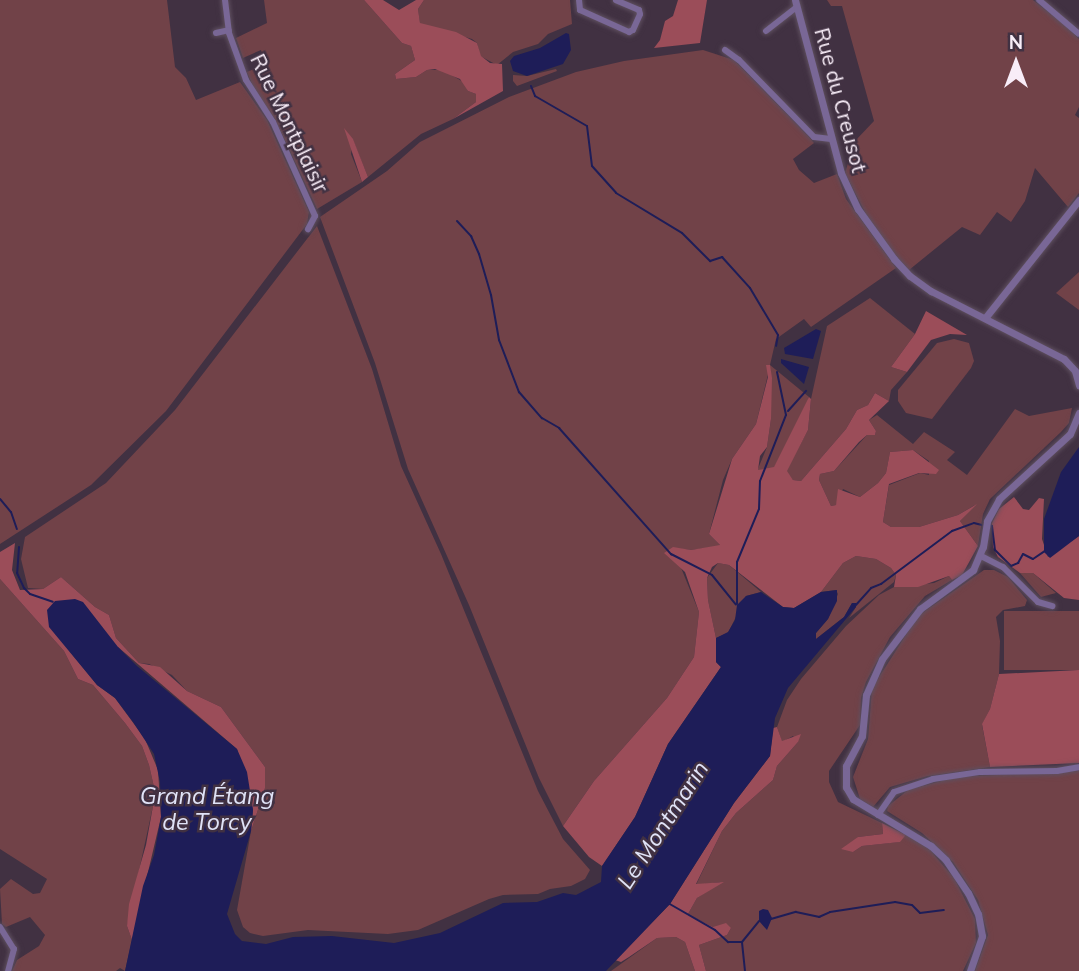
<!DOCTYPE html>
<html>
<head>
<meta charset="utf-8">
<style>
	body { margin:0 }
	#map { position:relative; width:1079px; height:971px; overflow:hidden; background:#413142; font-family:Mulish,sans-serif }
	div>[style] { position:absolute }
	.green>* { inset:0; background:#714248; transform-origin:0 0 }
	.forest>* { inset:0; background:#9b4d59 }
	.water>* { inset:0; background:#1e1d58 }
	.stream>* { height:2px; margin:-1px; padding:0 1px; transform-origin:1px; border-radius:1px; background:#1e1d58 }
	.roads { filter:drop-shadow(0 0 2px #5e4f5f) drop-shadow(0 0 2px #5e4f5f) }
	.minor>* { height:6px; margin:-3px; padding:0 3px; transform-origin:3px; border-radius:3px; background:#796796 }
	.tertiary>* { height:7px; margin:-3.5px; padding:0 3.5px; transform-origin:3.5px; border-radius:3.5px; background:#796796 }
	span { translate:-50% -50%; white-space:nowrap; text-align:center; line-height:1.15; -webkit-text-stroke:5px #413142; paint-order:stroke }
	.street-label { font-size:21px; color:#f8edf8 }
	.water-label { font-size:23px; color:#e0e3f7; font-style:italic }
	.north { position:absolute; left:981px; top:28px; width:70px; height:70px; -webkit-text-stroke:5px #413142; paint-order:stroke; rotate:0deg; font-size:19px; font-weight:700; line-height:28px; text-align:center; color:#f8edf8 }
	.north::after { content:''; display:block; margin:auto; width:24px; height:32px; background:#f8edf8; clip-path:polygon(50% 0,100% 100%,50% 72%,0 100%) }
</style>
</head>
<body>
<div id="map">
	<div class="green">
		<div style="clip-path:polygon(0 0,167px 0,175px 67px,186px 78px,196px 100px,240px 82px,267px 120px,309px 212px,307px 224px,166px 411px,91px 485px,0 544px)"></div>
		<div style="clip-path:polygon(264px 0,364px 0,402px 43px,411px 46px,415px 60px,395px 74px,396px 79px,416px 77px,427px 70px,443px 70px,465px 83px,468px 91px,476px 94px,476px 102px,453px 119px,421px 134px,368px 177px,353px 140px,351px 154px,362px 182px,317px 209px,276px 121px,255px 91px,247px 72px,265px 64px,261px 50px,243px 58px,236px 38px,267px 23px)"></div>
		<div style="clip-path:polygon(424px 0,570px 0,572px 24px,548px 34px,538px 44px,513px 52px,497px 65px,480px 56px,477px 43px,472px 39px,420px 24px,418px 9px)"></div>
		<div style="clip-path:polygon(827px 0,1033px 0,1063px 24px,1079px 39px,1079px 107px,1075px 115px,1079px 118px,1079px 193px,1068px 207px,1035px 168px,1025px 201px,1011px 222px,997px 212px,980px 235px,962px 227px,909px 270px,891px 250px,866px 214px,845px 173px,855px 141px,874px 121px,842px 6px,831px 6px)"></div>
		<div style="clip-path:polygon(703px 50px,734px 60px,809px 137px,814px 143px,793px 159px,799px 170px,814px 183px,837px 174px,846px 199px,896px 268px,811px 327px,804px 319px,776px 339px,770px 365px,809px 397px,807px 406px,774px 468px,757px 471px,767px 447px,771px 419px,770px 366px,756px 424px,732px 459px,723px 480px,709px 534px,721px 546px,691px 550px,673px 548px,699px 612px,694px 657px,667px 698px,594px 781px,563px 826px,539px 778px,469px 605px,408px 469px,375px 363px,320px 217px,387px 171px,420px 142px,509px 97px,576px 72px,624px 61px)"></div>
		<div style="clip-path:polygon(556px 69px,557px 71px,517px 86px,513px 81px,513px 75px,527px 76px)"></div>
		<div style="clip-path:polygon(317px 226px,372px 369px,401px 466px,441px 554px,538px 791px,563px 839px,590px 870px,585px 879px,571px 886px,550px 889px,538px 894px,503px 895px,489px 899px,418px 930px,388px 934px,308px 930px,263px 936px,250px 933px,243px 927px,237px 910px,251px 831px,265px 788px,265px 767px,221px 707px,187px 691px,172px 675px,149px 664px,139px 663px,116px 638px,109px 615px,95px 607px,61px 577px,43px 589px,28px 588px,21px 559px,25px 537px,106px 483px,175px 410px)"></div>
		<div style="clip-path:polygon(1079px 272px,1079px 310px,1056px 293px)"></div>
		<div style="clip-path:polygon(870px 298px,915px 334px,891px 367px,907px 372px,891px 390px,889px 401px,875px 393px,868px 405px,857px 410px,846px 429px,801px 481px,793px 480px,786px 471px,808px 430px,811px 399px,827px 326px)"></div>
		<div style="clip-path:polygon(954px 339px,969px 343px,974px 361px,971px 368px,932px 419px,906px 413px,898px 401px,898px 390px,937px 343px)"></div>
		<div style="clip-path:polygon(1072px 408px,1069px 423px,1061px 432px,990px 499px,983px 514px,978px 546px,960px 521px,975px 505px,958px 515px,919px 527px,891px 527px,883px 522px,889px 485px,920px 473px,929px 475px,929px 461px,913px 450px,890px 452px,886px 473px,878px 483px,860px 497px,843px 489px,836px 505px,831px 506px,819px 480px,820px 474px,834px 471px,867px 435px,875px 435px,876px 431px,869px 420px,877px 415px,913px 444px,924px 432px,955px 452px,947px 460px,967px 475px,1015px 409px,1029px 416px)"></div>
		<div style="clip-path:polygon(856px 556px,876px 559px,891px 568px,896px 575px,894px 582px,849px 618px,856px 607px,852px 603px,844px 617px,816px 639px,816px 633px,828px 619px,838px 594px,836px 590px,821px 592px,843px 563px)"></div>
		<div style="clip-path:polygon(718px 563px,729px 565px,761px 592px,746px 596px,728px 633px,716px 638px,708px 600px,707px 578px)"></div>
		<div style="clip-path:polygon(984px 570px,994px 570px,1008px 577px,1027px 600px,1025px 606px,1003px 610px,996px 617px,1000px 641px,999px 674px,990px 709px,982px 725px,990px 767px,928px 776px,890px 787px,873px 807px,860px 799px,853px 777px,868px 739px,872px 688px,918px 616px)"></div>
		<div style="clip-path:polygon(1020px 573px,1033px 573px,1056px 593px,1041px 597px)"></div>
		<div style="clip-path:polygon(949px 576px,952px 580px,925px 596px,890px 637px,866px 682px,861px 698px,860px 725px,829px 771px,829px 782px,838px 802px,882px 823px,883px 834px,858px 837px,853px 852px,862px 846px,899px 842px,906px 835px,929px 849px,954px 878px,975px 919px,976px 943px,963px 971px,706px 971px,699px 945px,727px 935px,731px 928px,713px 927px,688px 914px,697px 898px,721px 882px,696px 885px,722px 831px,736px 813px,773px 780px,777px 766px,798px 742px,793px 736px,782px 742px,777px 727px,787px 700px,801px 679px,846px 626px,879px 595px,894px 587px,934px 583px)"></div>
		<div style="clip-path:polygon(0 579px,64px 651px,78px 679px,93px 685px,125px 723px,142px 746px,149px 765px,154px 787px,153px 806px,127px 926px,132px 940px,125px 971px,120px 968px,116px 971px,12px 971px,17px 960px,39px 946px,45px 935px,30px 917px,6px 927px,2px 924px,0 889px,11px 879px,33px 894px,40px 893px,47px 879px,0 849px)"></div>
		<div style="left:1079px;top:611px;width:59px;height:75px;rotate:90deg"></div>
		<div style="clip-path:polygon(1079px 771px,1079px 971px,975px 971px,988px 935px,978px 900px,953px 862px,922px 833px,887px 811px,888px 806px,908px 790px,956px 777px)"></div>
		<div style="clip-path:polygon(676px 937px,685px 942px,695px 971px,611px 971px,657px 938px)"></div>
	</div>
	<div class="forest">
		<div style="clip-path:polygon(364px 0,383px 0,399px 10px,416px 0,424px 0,418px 9px,420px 23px,456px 32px,477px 43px,481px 56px,490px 63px,502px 64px,503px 91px,453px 119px,476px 102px,476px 94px,468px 91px,460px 79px,435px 69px,427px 70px,416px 77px,396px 79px,395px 74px,415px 60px,411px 46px,402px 43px)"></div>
		<div style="clip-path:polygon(678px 0,707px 0,700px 43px,654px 48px,660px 40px,665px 21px,673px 16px)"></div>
		<div style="clip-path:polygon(344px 128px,353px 139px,368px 177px,362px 182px)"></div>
		<div style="clip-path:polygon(926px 311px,967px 335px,950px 334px,931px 340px,907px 372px,891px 367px,915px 334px)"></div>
		<div style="clip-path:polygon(766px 365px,770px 365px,772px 378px,771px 419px,767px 447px,760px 456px,758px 470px,774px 467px,809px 397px,811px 399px,808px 430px,787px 471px,793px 480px,801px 481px,846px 429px,857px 410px,868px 405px,875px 393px,889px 401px,869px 420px,876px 431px,875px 435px,867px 435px,859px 442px,834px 471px,820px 474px,819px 480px,831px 506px,836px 505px,838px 489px,860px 497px,878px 483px,886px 473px,890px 452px,913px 450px,939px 470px,936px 474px,919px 473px,889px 484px,883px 522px,891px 527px,919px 527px,958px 515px,977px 504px,960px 521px,978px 546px,962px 575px,952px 580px,949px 576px,918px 587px,894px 587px,896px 575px,891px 568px,876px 559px,856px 556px,843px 563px,821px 592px,794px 608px,783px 607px,729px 565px,718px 563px,712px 567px,707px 578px,708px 600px,716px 638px,716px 662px,721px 667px,668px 744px,635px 817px,602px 866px,589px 857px,563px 826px,594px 781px,667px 698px,694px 657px,699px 612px,685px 572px,664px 553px,673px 547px,691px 550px,720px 545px,709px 534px,732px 459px,756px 424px,768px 377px)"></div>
		<div style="clip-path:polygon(1014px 497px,1023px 509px,1029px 510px,1039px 498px,1044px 499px,1042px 539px,1048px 557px,1079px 536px,1079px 600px,1064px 598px,1033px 573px,1020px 573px,998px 557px,993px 547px,992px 523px,999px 509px)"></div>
		<div style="clip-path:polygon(15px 543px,12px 570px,20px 590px,43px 589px,61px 577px,95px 607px,109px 615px,116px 638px,139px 663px,160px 667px,187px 691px,221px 707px,265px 767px,265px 788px,251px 831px,253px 810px,237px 749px,118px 647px,68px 649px,97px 685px,115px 698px,145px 739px,158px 770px,161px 817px,132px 940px,127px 926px,129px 904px,146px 845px,153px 806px,154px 787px,149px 765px,142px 746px,125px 723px,93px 685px,78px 679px,64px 651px,0 579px,0 552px)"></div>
		<div style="clip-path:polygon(1079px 670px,1079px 763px,990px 767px,982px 724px,990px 709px,999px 674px)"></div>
		<div style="clip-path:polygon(777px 727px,782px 741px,801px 734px,798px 742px,777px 766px,773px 780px,736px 813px,722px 831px,696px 884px,724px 882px,697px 898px,688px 914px,713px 927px,726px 923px,731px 928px,727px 935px,699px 945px,706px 971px,695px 971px,685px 942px,676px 937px,657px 938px,629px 957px,621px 962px,615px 960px,670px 904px,734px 803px,770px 756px,773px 728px)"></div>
		<div style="clip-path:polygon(882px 823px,906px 835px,900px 842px,862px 846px,853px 852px,841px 849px,858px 837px,883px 834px)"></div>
	</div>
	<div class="water">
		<div style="clip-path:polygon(566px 33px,569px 34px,571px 50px,563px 64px,527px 76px,513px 71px,510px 61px,514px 56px,540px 48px)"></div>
		<div style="clip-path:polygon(816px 329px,821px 331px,813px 359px,785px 354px,784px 348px)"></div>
		<div style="clip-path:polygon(781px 359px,809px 367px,804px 384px,781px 363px)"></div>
		<div style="clip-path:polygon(1079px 447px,1079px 536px,1050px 558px,1044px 552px,1044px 519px,1061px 472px)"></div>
		<div style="clip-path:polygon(837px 590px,837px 601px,828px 619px,816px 633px,816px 639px,844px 617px,852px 603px,856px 603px,856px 607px,788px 688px,775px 718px,770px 756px,734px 803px,670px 904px,606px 971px,125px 971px,143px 886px,154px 855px,161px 817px,160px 782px,154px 754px,133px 722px,115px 698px,97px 685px,49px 627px,47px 610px,55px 601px,75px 599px,83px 602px,118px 647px,137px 666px,237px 749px,247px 772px,253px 810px,251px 831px,227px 914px,235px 934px,242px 941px,266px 944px,293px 937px,332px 936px,394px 943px,440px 933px,503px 903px,537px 902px,563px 893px,576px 895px,601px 882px,602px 866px,635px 817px,668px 744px,721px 667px,716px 662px,716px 638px,728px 632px,735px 620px,737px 605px,746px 596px,761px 592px,783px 607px,794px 608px,821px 592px)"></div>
		<div style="clip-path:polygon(763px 909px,768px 910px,772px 918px,767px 930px,759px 921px,759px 911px)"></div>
	</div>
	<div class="stream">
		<div style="left:531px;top:86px;width:11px;rotate:68deg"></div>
		<div style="left:535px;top:96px;width:60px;rotate:30deg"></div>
		<div style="left:587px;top:126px;width:40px;rotate:82.9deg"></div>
		<div style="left:592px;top:166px;width:36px;rotate:48deg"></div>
		<div style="left:616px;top:193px;width:77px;rotate:31.2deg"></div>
		<div style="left:682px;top:233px;width:40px;rotate:45deg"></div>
		<div style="left:710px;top:261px;width:13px;rotate:-18deg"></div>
		<div style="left:722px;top:257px;width:42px;rotate:47.9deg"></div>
		<div style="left:750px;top:288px;width:55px;rotate:59.2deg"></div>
		<div style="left:778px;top:335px;width:11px;rotate:100deg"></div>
		<div style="left:457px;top:221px;width:21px;rotate:47deg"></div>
		<div style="left:471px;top:236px;width:20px;rotate:66deg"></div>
		<div style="left:479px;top:254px;width:43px;rotate:73.7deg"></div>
		<div style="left:491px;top:295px;width:46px;rotate:79.9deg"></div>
		<div style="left:499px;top:340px;width:56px;rotate:69deg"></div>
		<div style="left:519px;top:392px;width:35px;rotate:49deg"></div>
		<div style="left:542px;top:418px;width:20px;rotate:30deg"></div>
		<div style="left:559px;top:428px;width:169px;rotate:48.4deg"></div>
		<div style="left:671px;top:554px;width:46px;rotate:27.1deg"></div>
		<div style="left:712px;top:575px;width:38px;rotate:51deg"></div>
		<div style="left:788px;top:411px;width:27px;rotate:-48deg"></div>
		<div style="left:0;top:499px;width:17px;rotate:50deg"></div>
		<div style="left:11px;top:512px;width:18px;rotate:71deg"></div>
		<div style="left:987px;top:526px;width:5px"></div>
		<div style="left:992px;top:526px;width:24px;rotate:83deg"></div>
		<div style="left:995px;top:550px;width:23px;rotate:45deg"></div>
		<div style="left:1011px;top:566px;width:8px;rotate:-23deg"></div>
		<div style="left:1018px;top:563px;width:10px;rotate:-61deg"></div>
		<div style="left:1023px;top:554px;width:11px;rotate:27deg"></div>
		<div style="left:1033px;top:559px;width:14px;rotate:-34deg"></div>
		<div style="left:19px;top:547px;width:26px;rotate:94deg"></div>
		<div style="left:17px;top:573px;width:17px;rotate:65deg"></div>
		<div style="left:24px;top:588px;width:8px;rotate:45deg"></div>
		<div style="left:30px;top:594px;width:24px;rotate:19deg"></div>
		<div style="left:737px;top:604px;width:42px;rotate:-90deg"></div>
		<div style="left:737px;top:562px;width:57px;rotate:-67.5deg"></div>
		<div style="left:759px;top:509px;width:28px;rotate:-88deg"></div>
		<div style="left:760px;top:481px;width:71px;rotate:-68.5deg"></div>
		<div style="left:786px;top:415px;width:44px;rotate:-101.8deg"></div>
		<div style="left:855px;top:606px;width:24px;rotate:-48deg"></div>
		<div style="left:871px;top:588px;width:11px;rotate:-22deg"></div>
		<div style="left:881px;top:584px;width:89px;rotate:-36.7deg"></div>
		<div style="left:952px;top:531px;width:23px;rotate:-20deg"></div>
		<div style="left:974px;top:523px;width:8px;rotate:14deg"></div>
		<div style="left:668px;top:903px;width:54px;rotate:29.9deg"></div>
		<div style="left:715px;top:930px;width:18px;rotate:43deg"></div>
		<div style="left:728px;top:942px;width:13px"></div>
		<div style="left:771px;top:919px;width:26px;rotate:-16deg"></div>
		<div style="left:796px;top:912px;width:24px;rotate:12deg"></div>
		<div style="left:819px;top:917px;width:12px;rotate:-24deg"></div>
		<div style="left:830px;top:912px;width:66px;rotate:-8.7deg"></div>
		<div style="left:895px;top:902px;width:17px;rotate:10deg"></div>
		<div style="left:912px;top:905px;width:11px;rotate:45deg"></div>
		<div style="left:920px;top:913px;width:24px;rotate:-7deg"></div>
		<div style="left:745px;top:971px;width:29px;rotate:-96deg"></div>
		<div style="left:742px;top:942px;width:27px;rotate:-51deg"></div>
	</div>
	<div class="roads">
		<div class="minor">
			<div style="left:225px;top:0;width:33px;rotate:83deg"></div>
			<div style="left:229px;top:33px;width:50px;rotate:70.1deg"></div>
			<div style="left:246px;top:80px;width:50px;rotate:57.3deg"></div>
			<div style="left:273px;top:122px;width:103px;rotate:65.9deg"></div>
			<div style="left:315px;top:216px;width:15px;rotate:118deg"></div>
			<div style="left:579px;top:0;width:10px;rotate:84deg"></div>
			<div style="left:580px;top:10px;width:54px;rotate:24.2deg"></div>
			<div style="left:629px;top:32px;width:4px;rotate:-27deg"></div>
			<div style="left:633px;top:30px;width:17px;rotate:-66deg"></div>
			<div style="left:640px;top:14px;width:4px;rotate:-104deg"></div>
			<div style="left:639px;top:10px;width:25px;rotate:-157deg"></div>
			<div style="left:1039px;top:0;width:52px;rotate:40.4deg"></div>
			<div style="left:766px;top:31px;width:39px;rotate:-38deg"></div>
			<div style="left:216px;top:33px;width:13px;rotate:-13deg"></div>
			<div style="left:725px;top:50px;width:17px;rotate:36deg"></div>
			<div style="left:739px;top:60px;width:107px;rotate:45.8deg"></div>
			<div style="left:814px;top:137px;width:17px;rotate:7deg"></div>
			<div style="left:981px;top:556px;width:25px;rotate:27deg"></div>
			<div style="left:1003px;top:567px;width:49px;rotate:45deg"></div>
			<div style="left:1038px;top:602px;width:15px;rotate:16deg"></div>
			<div style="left:878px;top:815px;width:28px;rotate:-55deg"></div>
			<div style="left:894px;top:792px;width:41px;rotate:-18.4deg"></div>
			<div style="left:933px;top:779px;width:48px;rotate:-8.5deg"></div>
			<div style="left:980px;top:772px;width:77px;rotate:-0.7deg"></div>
			<div style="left:1057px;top:771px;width:22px;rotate:-10deg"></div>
			<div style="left:0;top:927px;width:26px;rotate:58deg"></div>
			<div style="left:14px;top:949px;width:23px;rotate:105deg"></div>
		</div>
		<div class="tertiary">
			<div style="left:795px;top:0;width:179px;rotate:75.1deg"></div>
			<div style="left:841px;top:173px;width:40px;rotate:65deg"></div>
			<div style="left:858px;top:209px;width:62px;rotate:54.2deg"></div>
			<div style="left:894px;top:259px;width:23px;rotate:47deg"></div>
			<div style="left:910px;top:276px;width:26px;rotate:36deg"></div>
			<div style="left:931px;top:291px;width:149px;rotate:27.1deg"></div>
			<div style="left:1064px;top:359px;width:16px;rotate:47deg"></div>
			<div style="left:1075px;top:371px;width:15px;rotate:74deg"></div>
			<div style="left:985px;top:318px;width:151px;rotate:-51.5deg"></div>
			<div style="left:970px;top:971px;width:37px;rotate:-71deg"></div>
			<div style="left:982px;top:936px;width:22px;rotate:-100deg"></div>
			<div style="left:978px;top:914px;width:23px;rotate:-115deg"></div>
			<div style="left:968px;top:893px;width:40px;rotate:-124deg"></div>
			<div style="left:946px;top:860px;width:21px;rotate:-137deg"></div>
			<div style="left:931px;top:846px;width:91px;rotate:-148.9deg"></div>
			<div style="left:853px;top:799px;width:14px;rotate:-120deg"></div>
			<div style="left:846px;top:787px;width:21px;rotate:-90deg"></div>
			<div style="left:846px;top:766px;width:34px;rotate:-62deg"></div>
			<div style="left:862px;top:736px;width:41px;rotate:-84.4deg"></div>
			<div style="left:866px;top:695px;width:39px;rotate:-66deg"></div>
			<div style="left:882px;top:659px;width:63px;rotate:-52.8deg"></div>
			<div style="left:920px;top:609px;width:66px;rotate:-36.3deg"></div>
			<div style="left:973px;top:570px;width:25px;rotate:-67deg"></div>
			<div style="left:983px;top:547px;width:26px;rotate:-81deg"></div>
			<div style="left:987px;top:521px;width:25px;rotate:-61deg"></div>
			<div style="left:999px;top:499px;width:96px;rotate:-42.5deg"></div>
			<div style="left:1070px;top:434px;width:23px;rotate:-67deg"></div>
		</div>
	</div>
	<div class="street-label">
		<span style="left:841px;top:100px;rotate:75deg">Rue du Creusot</span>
		<span style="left:290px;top:123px;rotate:64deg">Rue Montplaisir</span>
	</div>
	<div class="water-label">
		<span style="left:207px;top:809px">Grand Étang<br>de Torcy</span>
		<span style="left:663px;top:825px;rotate:-57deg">Le Montmarin</span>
	</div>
	<div class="north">N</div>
</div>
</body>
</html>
